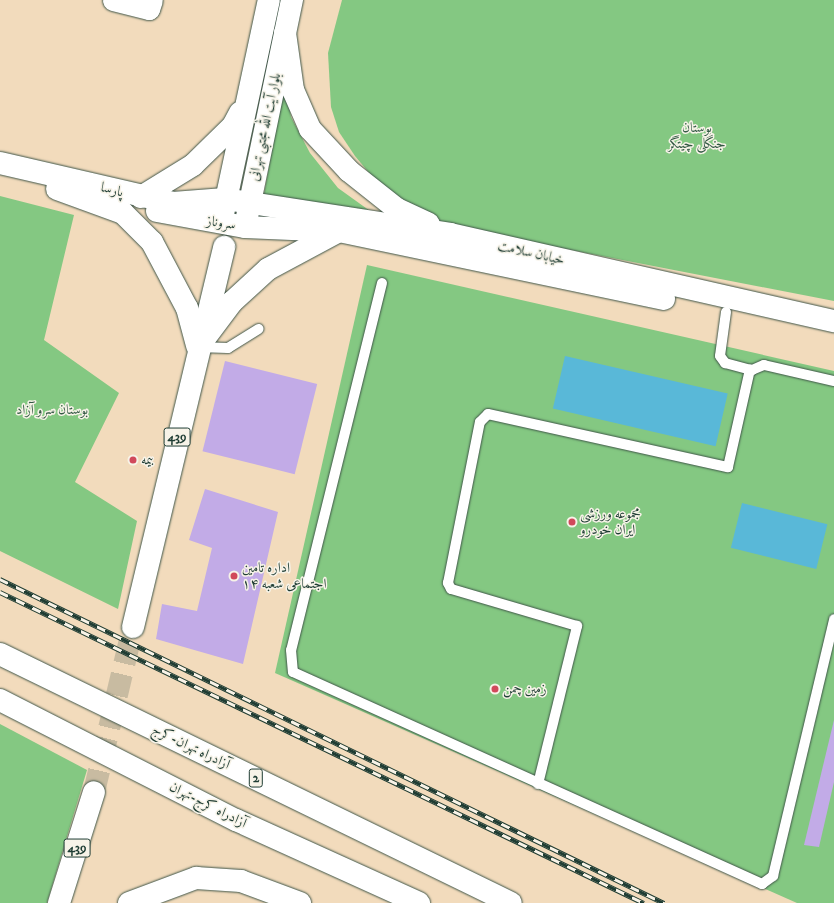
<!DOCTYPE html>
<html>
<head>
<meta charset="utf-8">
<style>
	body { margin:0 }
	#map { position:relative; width:834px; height:903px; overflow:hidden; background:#f2dbbc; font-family:"IM FELL DW Pica",Amiri,serif }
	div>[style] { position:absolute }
	.green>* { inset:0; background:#84c882 }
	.water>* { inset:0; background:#59b8d8; transform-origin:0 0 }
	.building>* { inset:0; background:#c2abe7; transform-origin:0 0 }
	.primary-tunnel>* { height:22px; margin-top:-11px; transform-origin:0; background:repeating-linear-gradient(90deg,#c8bba1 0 22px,transparent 0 33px) }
	.roads { filter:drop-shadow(0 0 1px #3f5548) drop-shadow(0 0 1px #3f5548) }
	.lane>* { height:10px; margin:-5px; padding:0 5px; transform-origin:5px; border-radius:5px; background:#fff }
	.street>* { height:21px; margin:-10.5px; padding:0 10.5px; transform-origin:10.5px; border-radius:10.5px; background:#fff }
	.secondary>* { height:22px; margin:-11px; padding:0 11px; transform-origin:11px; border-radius:11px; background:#fff }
	.primary>* { height:22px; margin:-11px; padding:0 11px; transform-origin:11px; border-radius:11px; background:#fff }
	.highway>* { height:22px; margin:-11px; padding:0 11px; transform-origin:11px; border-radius:11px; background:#fff }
	.rail>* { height:4.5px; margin-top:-2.25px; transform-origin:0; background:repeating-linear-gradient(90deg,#f7f3e8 0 9px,#1f3d34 0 18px); box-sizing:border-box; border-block:1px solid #1f3d34 }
	.dots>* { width:11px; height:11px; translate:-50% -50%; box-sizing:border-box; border:2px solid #f7f3e8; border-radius:50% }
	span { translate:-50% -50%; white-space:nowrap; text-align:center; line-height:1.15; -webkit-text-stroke:3px #f7f3e8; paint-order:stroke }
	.shield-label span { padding:1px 3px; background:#f7f3e8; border:1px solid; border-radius:3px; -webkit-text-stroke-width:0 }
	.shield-label { font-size:13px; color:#1f3d34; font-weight:700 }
	.street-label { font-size:14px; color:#1f3d34 }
	.park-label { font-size:14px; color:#335944 }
	.poi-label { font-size:14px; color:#1f3d34 }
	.left { translate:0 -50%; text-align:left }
</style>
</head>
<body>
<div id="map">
	<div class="green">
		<div style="clip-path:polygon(342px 0,834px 0,834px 301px,447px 226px,400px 198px,375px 180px,355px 156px,339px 132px,331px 107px,328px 53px)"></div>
		<div style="clip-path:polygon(285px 79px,291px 117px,310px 153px,338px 188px,384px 221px,264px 194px)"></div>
		<div style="clip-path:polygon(0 196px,74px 215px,44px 340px,119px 393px,75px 482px,137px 521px,118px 609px,0 551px)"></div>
		<div style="clip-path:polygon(367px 265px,834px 371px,834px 903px,797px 903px,275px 673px)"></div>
		<div style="clip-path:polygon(0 724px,87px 770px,47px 903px,0 903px)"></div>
	</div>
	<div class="water">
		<div style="left:565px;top:356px;width:167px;height:54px;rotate:13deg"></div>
		<div style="left:742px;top:503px;width:88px;height:46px;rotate:14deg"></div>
	</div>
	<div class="building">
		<div style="left:225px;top:361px;width:95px;height:93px;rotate:14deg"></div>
		<div style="clip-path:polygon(205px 489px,278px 512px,243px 664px,156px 639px,162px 604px,197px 611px,212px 548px,189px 540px)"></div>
		<div style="clip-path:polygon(834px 720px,834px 782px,819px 847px,804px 845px)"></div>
	</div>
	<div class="primary-tunnel">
		<div style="left:94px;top:792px;width:170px;rotate:-76.7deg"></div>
	</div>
	<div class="roads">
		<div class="lane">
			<div style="left:382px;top:283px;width:378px;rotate:103.9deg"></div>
			<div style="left:291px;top:650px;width:22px;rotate:85deg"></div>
			<div style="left:293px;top:672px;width:515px;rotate:24.32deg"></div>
			<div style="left:762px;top:884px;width:14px;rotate:-36deg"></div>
			<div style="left:773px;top:876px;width:264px;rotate:-76.6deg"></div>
			<div style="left:726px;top:312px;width:44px;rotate:97.8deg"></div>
			<div style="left:720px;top:356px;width:9px;rotate:54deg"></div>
			<div style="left:725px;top:363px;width:28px;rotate:15deg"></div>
			<div style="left:752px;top:370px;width:13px;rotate:-23deg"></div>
			<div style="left:764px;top:365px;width:72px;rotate:12.9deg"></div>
			<div style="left:197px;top:347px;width:31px;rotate:2deg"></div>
			<div style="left:228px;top:348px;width:36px;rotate:-32deg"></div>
			<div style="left:538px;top:784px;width:163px;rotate:-76.1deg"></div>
			<div style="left:577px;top:626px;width:131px;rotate:-163.6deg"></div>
			<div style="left:451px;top:589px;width:7px;rotate:-117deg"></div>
			<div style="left:448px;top:583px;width:164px;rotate:-78.8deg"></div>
			<div style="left:480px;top:422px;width:11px;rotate:-45deg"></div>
			<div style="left:488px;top:414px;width:246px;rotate:12.5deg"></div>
			<div style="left:728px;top:467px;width:100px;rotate:-77.3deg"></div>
		</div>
		<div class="street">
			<div style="left:113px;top:0;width:37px;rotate:14deg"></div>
			<div style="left:149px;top:9px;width:9px;rotate:-72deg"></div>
		</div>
		<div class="secondary">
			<div style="left:285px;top:33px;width:58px;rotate:82deg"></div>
			<div style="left:293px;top:90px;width:43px;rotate:66.4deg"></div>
			<div style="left:310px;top:129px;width:57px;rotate:47.1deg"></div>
			<div style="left:349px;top:171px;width:61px;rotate:38.4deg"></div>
			<div style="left:397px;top:209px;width:35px;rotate:25deg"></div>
			<div style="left:0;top:163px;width:178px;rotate:13deg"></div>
			<div style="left:173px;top:203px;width:52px;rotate:-4.4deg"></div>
			<div style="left:225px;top:199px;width:228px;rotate:8.8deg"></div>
			<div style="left:450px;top:234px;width:394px;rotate:12.8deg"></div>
			<div style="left:141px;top:197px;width:61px;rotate:-31.6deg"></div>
			<div style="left:193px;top:165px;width:56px;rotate:-44.3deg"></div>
			<div style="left:233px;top:126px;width:15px;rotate:-62deg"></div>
			<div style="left:157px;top:211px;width:89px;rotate:10.3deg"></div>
			<div style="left:245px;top:227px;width:94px;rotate:2.4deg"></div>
			<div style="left:339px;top:231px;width:332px;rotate:11.8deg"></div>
			<div style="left:223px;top:214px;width:219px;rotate:-77.9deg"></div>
			<div style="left:247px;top:217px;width:222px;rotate:-78.3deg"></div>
		</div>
		<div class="primary">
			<div style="left:57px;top:189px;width:70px;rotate:20deg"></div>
			<div style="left:123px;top:213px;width:41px;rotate:45deg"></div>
			<div style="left:152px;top:242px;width:75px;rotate:62.1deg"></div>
			<div style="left:187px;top:308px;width:39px;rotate:75deg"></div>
			<div style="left:205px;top:338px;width:45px;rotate:-53.1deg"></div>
			<div style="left:232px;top:302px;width:49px;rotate:-42.5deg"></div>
			<div style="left:268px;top:269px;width:81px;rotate:-28.2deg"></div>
			<div style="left:133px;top:627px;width:391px;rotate:-76.5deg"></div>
			<div style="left:59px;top:903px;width:116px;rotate:-72.5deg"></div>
		</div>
		<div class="highway">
			<div style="left:0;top:654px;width:568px;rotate:25.98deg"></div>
			<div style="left:0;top:700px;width:265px;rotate:27deg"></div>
			<div style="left:236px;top:820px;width:201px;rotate:24.4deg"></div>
			<div style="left:129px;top:903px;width:72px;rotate:-20.5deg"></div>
			<div style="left:196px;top:878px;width:45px;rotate:3.8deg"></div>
			<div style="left:241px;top:881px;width:63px;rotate:20.4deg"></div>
		</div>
	</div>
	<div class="rail">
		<div style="left:0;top:579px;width:739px;rotate:26.01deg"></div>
		<div style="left:0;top:592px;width:715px;rotate:25.78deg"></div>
	</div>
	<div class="dots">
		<div style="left:133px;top:460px;background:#d1495b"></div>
		<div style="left:572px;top:522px;background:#d1495b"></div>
		<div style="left:234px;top:576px;background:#d1495b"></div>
		<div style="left:495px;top:689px;background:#d1495b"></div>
	</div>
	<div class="shield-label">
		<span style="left:177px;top:437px">439</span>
		<span style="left:256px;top:778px">2</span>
		<span style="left:77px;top:848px">439</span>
	</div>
	<div class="street-label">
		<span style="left:265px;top:127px;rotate:-78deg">بلوار آیت الله مجتبی تهرانی</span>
		<span style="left:112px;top:190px;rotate:14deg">پارسا</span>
		<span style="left:221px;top:223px;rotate:8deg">سروناز</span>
		<span style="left:531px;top:253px;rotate:13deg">خیابان سلامت</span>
		<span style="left:191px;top:747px;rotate:26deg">آزادراه تهران-کرج</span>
		<span style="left:208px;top:805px;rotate:27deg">آزادراه کرج-تهران</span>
	</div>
	<div class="park-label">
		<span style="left:697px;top:136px">بوستان<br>جنگلی چیتگر</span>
		<span style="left:52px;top:410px">بوستان سرو آزاد</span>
	</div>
	<div class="poi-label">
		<span class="left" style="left:141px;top:460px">بیمه</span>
		<span class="left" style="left:580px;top:522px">مجموعه ورزشی<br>ایران خودرو</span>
		<span class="left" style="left:242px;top:576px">اداره تامین<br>اجتماعی شعبه ۱۴</span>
		<span class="left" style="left:503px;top:689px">زمین چمن</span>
	</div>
</div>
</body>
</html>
